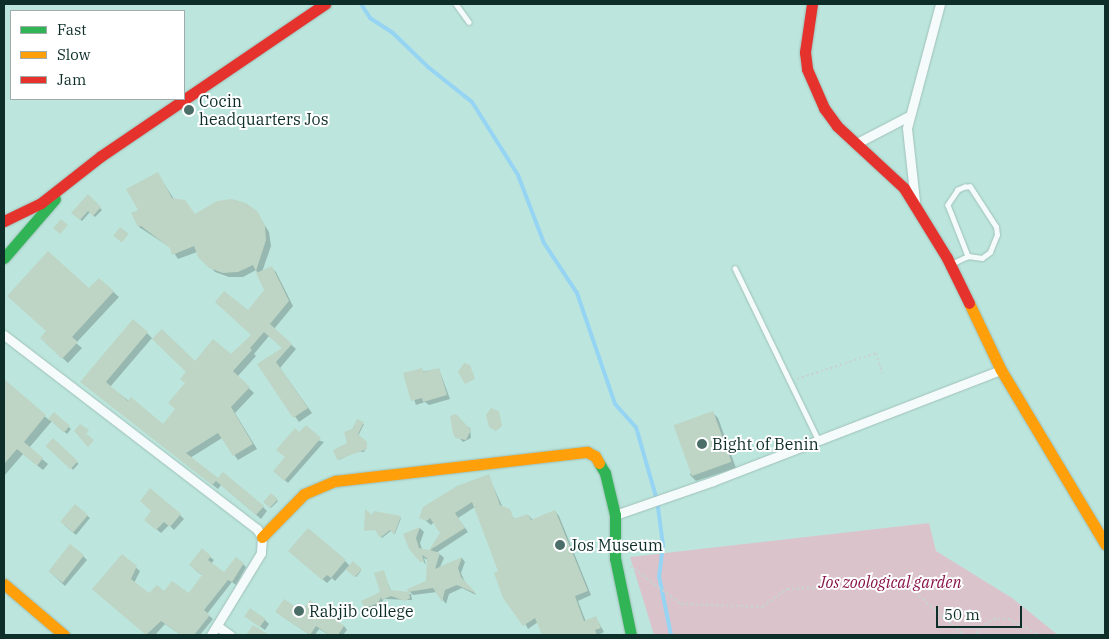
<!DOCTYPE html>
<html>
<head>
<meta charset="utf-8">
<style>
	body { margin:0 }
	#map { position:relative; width:1109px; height:639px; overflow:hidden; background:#bce6dd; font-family:"IBM Plex Serif",serif }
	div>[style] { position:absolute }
	.green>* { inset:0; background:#dbc3cc }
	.shadow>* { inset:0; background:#0003; transform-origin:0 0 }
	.stream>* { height:4px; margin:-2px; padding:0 2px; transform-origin:2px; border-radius:2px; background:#96d4f3 }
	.building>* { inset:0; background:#bed4c4; transform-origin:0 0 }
	.path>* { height:2px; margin-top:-1px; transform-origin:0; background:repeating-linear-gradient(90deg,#c6d4d1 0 2.5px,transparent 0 5px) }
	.roads { filter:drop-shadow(0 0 1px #a0c1ba) drop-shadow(0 0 1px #a0c1ba) }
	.lane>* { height:4.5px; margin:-2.25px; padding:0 2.25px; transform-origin:2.25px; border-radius:2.25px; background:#f5fbfa }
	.street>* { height:9px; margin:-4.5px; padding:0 4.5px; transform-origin:4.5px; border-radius:4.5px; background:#f5fbfa }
	.fast>* { height:11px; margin:-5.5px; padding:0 5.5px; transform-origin:5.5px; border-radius:5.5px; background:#30b455 }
	.slow>* { height:11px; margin:-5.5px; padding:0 5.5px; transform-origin:5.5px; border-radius:5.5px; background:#ff9f0a }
	.jam>* { height:11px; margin:-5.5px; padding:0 5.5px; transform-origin:5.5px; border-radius:5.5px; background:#e5322d }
	.dots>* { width:14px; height:14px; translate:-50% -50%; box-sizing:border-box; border:2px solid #fff; border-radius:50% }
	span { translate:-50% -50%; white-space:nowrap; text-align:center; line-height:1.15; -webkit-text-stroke:4px #fff; paint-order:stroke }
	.poi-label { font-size:16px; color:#0e2f29 }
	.left { translate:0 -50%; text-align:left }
	.park-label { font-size:16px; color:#88154a; font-style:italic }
	.frame { position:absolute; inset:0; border:5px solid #0e2f29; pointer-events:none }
	.legend { position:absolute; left:10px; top:10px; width:175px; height:90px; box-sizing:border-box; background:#fff; border:1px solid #9faca9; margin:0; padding:6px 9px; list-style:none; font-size:15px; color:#0e2f29 }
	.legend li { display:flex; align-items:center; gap:10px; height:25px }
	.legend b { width:25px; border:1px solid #9faca9 }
	.scale { position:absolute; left:936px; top:606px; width:86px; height:22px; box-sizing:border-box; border:2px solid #0e2f29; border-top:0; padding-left:6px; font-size:15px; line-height:18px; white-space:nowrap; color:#0e2f29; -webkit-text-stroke:4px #fff; paint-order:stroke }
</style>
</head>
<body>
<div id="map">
	<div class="green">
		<div style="clip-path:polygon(929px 523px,936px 551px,1012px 598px,1058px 635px,654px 635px,630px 557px)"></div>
	</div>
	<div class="shadow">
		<div style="clip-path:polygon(157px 173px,174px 199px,196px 215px,257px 213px,269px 232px,271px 246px,262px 272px,272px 268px,276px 272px,293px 306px,274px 329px,296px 349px,280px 368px,312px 413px,299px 422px,259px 365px,283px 348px,269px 336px,254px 354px,256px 356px,237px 377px,254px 393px,235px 413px,257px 449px,238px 460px,222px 438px,190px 458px,218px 480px,263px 507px,267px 511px,261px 519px,221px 485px,218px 489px,87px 386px,147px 333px,152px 338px,110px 387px,163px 426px,176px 409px,195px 363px,231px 355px,253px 335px,249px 312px,266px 290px,256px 270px,243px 277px,229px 277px,215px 272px,197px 252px,178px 259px,171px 248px,139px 227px,140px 210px)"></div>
		<div style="clip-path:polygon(88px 196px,102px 210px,95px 217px,90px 212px,82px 221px,73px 213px)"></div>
		<div style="clip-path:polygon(99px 279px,119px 297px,76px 343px,82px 348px,68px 363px,41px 338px)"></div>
		<div style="clip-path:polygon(439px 369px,450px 399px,429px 405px,425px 402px,416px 405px,405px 374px)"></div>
		<div style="clip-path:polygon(4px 381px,49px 420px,55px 414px,71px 429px,67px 434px,52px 421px,29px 448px,48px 464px,43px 470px,23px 454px,4px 476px)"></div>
		<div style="clip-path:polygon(713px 413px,718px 418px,736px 468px,696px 481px,690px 475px)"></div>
		<div style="clip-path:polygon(357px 421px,364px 424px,358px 436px,367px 444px,364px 452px,357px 451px,339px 460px)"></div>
		<div style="clip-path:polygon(461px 423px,470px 428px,471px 438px,463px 442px,454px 432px)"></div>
		<div style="clip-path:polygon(299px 434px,324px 442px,288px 483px,279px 475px)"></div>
		<div style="left:53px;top:440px;width:35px;height:8px;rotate:43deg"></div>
		<div style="clip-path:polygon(488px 475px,503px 508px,516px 520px,528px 515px,533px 520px,555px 511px,559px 516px,591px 595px,578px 601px,586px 622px,596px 618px,604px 632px,598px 635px,544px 635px,538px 622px,528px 629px,499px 572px,475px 507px,458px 518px,468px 532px,436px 553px,441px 555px,433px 575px,441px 555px,444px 558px,440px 567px,462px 558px,465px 562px,461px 573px,465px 582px,476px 595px,462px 588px,449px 594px,446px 604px,437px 592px,413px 595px,409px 591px,427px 582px,428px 560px,424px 558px,426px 565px,404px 535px,420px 528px,424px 532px,420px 543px,422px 549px,430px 551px,441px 533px,434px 522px,431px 525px,421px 517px)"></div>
		<div style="clip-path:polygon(271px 495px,278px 501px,271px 508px,265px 502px)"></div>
		<div style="clip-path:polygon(76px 506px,90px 518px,76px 535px,64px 525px)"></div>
		<div style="clip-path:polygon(153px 511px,180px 515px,184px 519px,174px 530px,169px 525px,161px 533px,149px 523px)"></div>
		<div style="clip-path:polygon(401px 518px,395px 534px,392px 530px,382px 538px,377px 530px,366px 530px)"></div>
		<div style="clip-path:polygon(294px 555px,345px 561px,350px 566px,353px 563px,361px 571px,356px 577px,347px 568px,335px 581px,332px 578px,327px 583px)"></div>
		<div style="clip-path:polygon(83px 556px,87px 560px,65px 586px,53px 575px)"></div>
		<div style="clip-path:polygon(122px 556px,140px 571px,134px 583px,150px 595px,189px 595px,203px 576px,194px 569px,210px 557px,214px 560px,211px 564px,224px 574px,243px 564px,246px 567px,236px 585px,232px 582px,207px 614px,213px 619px,200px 635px,181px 635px,165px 624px,155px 635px,147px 635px,97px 593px)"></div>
		<div style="clip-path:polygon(383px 571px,391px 591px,411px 594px,412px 600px,384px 599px,380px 606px,368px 610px,366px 608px,381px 592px)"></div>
		<div style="clip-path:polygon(303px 613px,344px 626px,347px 630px,343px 635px,329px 635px,319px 629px,315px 635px,310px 635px,280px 615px)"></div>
		<div style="clip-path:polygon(246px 616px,265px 620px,269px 624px,265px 630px)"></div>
	</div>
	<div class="stream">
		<div style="left:361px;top:4px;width:17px;rotate:57deg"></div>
		<div style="left:370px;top:18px;width:27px;rotate:33deg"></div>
		<div style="left:393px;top:33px;width:49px;rotate:44.2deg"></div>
		<div style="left:428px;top:67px;width:56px;rotate:38.5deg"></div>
		<div style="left:472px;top:102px;width:86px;rotate:57.8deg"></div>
		<div style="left:518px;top:175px;width:73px;rotate:69.1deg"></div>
		<div style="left:544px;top:243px;width:60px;rotate:56.6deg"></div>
		<div style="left:577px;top:293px;width:117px;rotate:71.1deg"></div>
		<div style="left:615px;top:404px;width:31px;rotate:48deg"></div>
		<div style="left:636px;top:427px;width:76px;rotate:74deg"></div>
		<div style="left:657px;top:500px;width:45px;rotate:82.4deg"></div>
		<div style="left:663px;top:545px;width:31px;rotate:97deg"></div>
		<div style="left:659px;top:576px;width:60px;rotate:78.5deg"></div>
	</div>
	<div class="building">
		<div style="clip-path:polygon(158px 172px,172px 198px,185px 200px,195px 214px,217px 201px,232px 199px,246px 203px,258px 212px,265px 226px,266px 240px,256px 271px,253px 265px,238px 272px,223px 273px,209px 268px,198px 257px,194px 246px,172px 255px,170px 248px,141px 226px,138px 227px,131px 213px,138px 210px,126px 189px)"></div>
		<div style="clip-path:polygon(88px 194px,101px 207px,93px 216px,88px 211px,80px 220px,71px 213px)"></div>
		<div style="left:61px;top:219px;width:9px;height:12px;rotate:41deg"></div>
		<div style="left:120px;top:227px;width:11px;height:11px;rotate:38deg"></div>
		<div style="clip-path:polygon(48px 251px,89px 288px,99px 278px,114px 291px,72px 337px,78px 342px,62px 359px,40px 338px,46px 331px,7px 296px)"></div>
		<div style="clip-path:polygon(272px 266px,289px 301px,270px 324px,292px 344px,276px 362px,308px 408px,293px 418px,257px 364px,282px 348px,264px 332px,250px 348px,252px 350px,233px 371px,250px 387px,231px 407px,253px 444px,233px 456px,218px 433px,186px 453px,218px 478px,223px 472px,264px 506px,256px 515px,216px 481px,212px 485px,80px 382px,133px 319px,148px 332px,106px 382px,128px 401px,131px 397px,163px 424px,175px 409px,168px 403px,185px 383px,180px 379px,186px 372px,152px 339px,162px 329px,195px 361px,213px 339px,231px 354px,251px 335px,215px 302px,224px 291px,248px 310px,264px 290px,256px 273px)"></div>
		<div style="clip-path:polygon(464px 363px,470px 365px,475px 379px,465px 384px,458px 372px)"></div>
		<div style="clip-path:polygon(422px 368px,423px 372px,439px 368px,447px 395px,423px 402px,422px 398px,411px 401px,403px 373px)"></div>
		<div style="clip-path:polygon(4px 379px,46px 415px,24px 442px,43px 458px,37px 466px,17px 449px,4px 464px)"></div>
		<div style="clip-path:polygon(491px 408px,499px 411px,502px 426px,496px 431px,489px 427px,486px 415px)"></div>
		<div style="left:713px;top:411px;width:54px;height:42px;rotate:70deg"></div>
		<div style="left:54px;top:412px;width:21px;height:9px;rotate:41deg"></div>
		<div style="clip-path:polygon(456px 414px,471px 430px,466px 440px,455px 438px,453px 433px,450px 416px)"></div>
		<div style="clip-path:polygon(357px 419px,364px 422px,358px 434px,367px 442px,367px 449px,337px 460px,333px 450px,347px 443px,344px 432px,352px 429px)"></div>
		<div style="clip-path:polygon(80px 424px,89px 430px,83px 438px,87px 434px,94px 440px,88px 447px,74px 431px)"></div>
		<div style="clip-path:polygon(306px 425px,321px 438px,284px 481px,273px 471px,285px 457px,276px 450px,295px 428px,299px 432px)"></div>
		<div style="left:53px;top:438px;width:34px;height:11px;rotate:43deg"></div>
		<div style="clip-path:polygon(489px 474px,500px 505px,510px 509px,514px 519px,528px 514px,531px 520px,555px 510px,588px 591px,575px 596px,584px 621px,596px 616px,601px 628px,595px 630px,597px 635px,542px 635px,535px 618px,523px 626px,503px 598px,494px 573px,498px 571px,472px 502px,455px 513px,465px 528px,430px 550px,440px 553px,435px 569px,462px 557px,458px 568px,461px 577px,477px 594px,457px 585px,445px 590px,442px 602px,433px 588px,408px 592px,407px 589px,426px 581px,427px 558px,422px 555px,424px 561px,420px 562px,409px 549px,403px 534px,420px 527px,416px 538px,419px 548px,429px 550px,440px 533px,430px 518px,427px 521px,419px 518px,423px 507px,457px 486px)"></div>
		<div style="clip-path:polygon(150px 488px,181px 514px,170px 527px,164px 522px,156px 530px,144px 520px,151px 511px,140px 501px)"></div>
		<div style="left:271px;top:493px;width:9px;height:12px;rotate:41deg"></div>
		<div style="left:75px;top:504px;width:17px;height:23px;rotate:40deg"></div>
		<div style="clip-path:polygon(365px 509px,372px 515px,374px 511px,401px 516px,394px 535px,390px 530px,380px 538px,375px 530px,364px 531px)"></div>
		<div style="clip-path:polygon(308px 528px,346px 560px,331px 578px,327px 575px,322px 580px,288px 551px)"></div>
		<div style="left:70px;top:544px;width:18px;height:35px;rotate:38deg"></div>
		<div style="clip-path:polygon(202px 548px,211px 556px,208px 560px,224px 572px,236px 557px,244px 563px,232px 582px,228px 580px,204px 610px,210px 615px,194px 635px,181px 635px,161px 621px,146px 635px,92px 589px,122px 554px,137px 566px,131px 579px,149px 593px,157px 585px,164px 591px,172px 581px,189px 593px,202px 575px,189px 565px)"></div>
		<div style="left:353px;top:561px;width:12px;height:11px;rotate:42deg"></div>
		<div style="clip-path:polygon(384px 570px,390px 590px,409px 592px,410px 598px,405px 601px,391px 596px,382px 600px,381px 597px,378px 603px,365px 608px,361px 601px,380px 592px,374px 573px)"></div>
		<div style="clip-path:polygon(284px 599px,302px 611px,310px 600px,344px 626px,338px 635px,329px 635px,316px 626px,310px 635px,275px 612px)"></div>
		<div style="left:250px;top:608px;width:19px;height:10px;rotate:35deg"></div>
		<div style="clip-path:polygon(253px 625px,269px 635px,246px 635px)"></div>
	</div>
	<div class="path">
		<div style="left:797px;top:379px;width:83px;rotate:-18.2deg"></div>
		<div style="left:876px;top:353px;width:21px;rotate:73deg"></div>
		<div style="left:630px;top:566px;width:64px;rotate:36.7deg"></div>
		<div style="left:681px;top:604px;width:81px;rotate:2.1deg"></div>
		<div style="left:762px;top:607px;width:31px;rotate:-36deg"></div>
		<div style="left:787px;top:589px;width:93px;rotate:-3.1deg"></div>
		<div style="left:880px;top:584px;width:21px;rotate:-14deg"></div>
		<div style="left:900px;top:579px;width:85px;rotate:41.2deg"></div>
		<div style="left:977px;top:635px;width:4px;rotate:-90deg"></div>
		<div style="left:977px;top:631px;width:20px;rotate:-37deg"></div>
		<div style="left:993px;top:619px;width:15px"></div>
		<div style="left:1008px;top:619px;width:35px;rotate:27deg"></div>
	</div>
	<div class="roads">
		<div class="lane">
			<div style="left:456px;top:4px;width:22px;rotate:54deg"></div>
			<div style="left:951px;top:264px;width:19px;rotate:-25deg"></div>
			<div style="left:968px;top:256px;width:14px;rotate:8deg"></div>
			<div style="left:982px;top:258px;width:10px;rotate:-37deg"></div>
			<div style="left:990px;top:252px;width:18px;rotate:-68deg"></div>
			<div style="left:997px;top:235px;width:8px;rotate:-97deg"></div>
			<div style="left:996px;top:227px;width:48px;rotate:-123deg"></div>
			<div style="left:970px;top:187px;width:5px;rotate:180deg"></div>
			<div style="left:965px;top:187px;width:8px;rotate:157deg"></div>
			<div style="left:958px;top:190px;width:18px;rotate:124deg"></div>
			<div style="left:948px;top:205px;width:55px;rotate:68.6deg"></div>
			<div style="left:735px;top:268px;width:192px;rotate:64.1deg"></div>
		</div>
		<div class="street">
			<div style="left:857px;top:143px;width:59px;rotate:-27.4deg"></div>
			<div style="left:915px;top:201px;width:73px;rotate:-96.3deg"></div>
			<div style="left:907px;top:128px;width:128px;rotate:-75.1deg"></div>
			<div style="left:4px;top:335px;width:319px;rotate:37.5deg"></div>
			<div style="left:257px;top:529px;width:9px;rotate:58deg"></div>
			<div style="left:262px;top:537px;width:16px;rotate:94deg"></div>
			<div style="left:261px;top:553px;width:96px;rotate:121.4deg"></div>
			<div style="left:615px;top:515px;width:104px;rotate:-19.1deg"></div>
			<div style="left:713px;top:481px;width:309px;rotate:-21.1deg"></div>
			<div style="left:217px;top:626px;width:16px;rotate:35deg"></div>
		</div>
		<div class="fast">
			<div style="left:4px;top:258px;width:78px;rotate:-49.2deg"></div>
			<div style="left:599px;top:463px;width:12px;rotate:59deg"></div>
			<div style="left:605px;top:473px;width:43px;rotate:76.6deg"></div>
			<div style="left:615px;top:515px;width:43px;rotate:90deg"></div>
			<div style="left:615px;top:558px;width:79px;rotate:78.3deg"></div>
		</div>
		<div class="slow">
			<div style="left:969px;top:303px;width:74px;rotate:64.5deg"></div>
			<div style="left:1001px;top:370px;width:203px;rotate:59.1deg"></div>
			<div style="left:262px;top:537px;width:60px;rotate:-45.7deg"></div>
			<div style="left:304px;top:494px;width:34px;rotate:-23deg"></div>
			<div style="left:335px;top:481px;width:254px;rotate:-6.6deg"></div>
			<div style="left:587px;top:452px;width:9px;rotate:27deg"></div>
			<div style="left:595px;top:456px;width:8px;rotate:60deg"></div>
			<div style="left:4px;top:584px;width:79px;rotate:40.4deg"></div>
		</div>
		<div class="jam">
			<div style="left:812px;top:4px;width:49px;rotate:98.3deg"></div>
			<div style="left:805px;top:52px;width:17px;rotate:83deg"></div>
			<div style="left:807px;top:69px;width:43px;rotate:66.4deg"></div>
			<div style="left:824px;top:108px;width:22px;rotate:54deg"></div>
			<div style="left:837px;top:126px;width:91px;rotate:42.8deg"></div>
			<div style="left:904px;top:188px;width:82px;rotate:58.4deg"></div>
			<div style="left:947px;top:258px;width:50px;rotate:63.9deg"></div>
			<div style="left:4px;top:221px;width:41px;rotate:-25.9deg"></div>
			<div style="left:41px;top:203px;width:76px;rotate:-38.1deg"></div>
			<div style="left:101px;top:156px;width:271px;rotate:-34.2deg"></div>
		</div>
	</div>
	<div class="dots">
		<div style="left:189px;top:110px;background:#4b6f68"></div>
		<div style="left:702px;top:444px;background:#4b6f68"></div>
		<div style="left:560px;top:545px;background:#4b6f68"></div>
		<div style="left:299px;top:611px;background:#4b6f68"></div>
	</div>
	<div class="poi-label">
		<span class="left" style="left:199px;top:110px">Cocin<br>headquarters Jos</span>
		<span class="left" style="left:712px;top:444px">Bight of Benin</span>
		<span class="left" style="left:570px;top:545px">Jos Museum</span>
		<span class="left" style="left:309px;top:611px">Rabjib college</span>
	</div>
	<div class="park-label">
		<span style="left:890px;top:582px">Jos zoological garden</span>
	</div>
	<div class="frame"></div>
	<ul class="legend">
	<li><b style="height:6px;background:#30b455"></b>Fast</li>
	<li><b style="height:6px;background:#ff9f0a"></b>Slow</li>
	<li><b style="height:6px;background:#e5322d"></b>Jam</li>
	</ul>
	<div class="scale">50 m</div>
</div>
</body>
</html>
